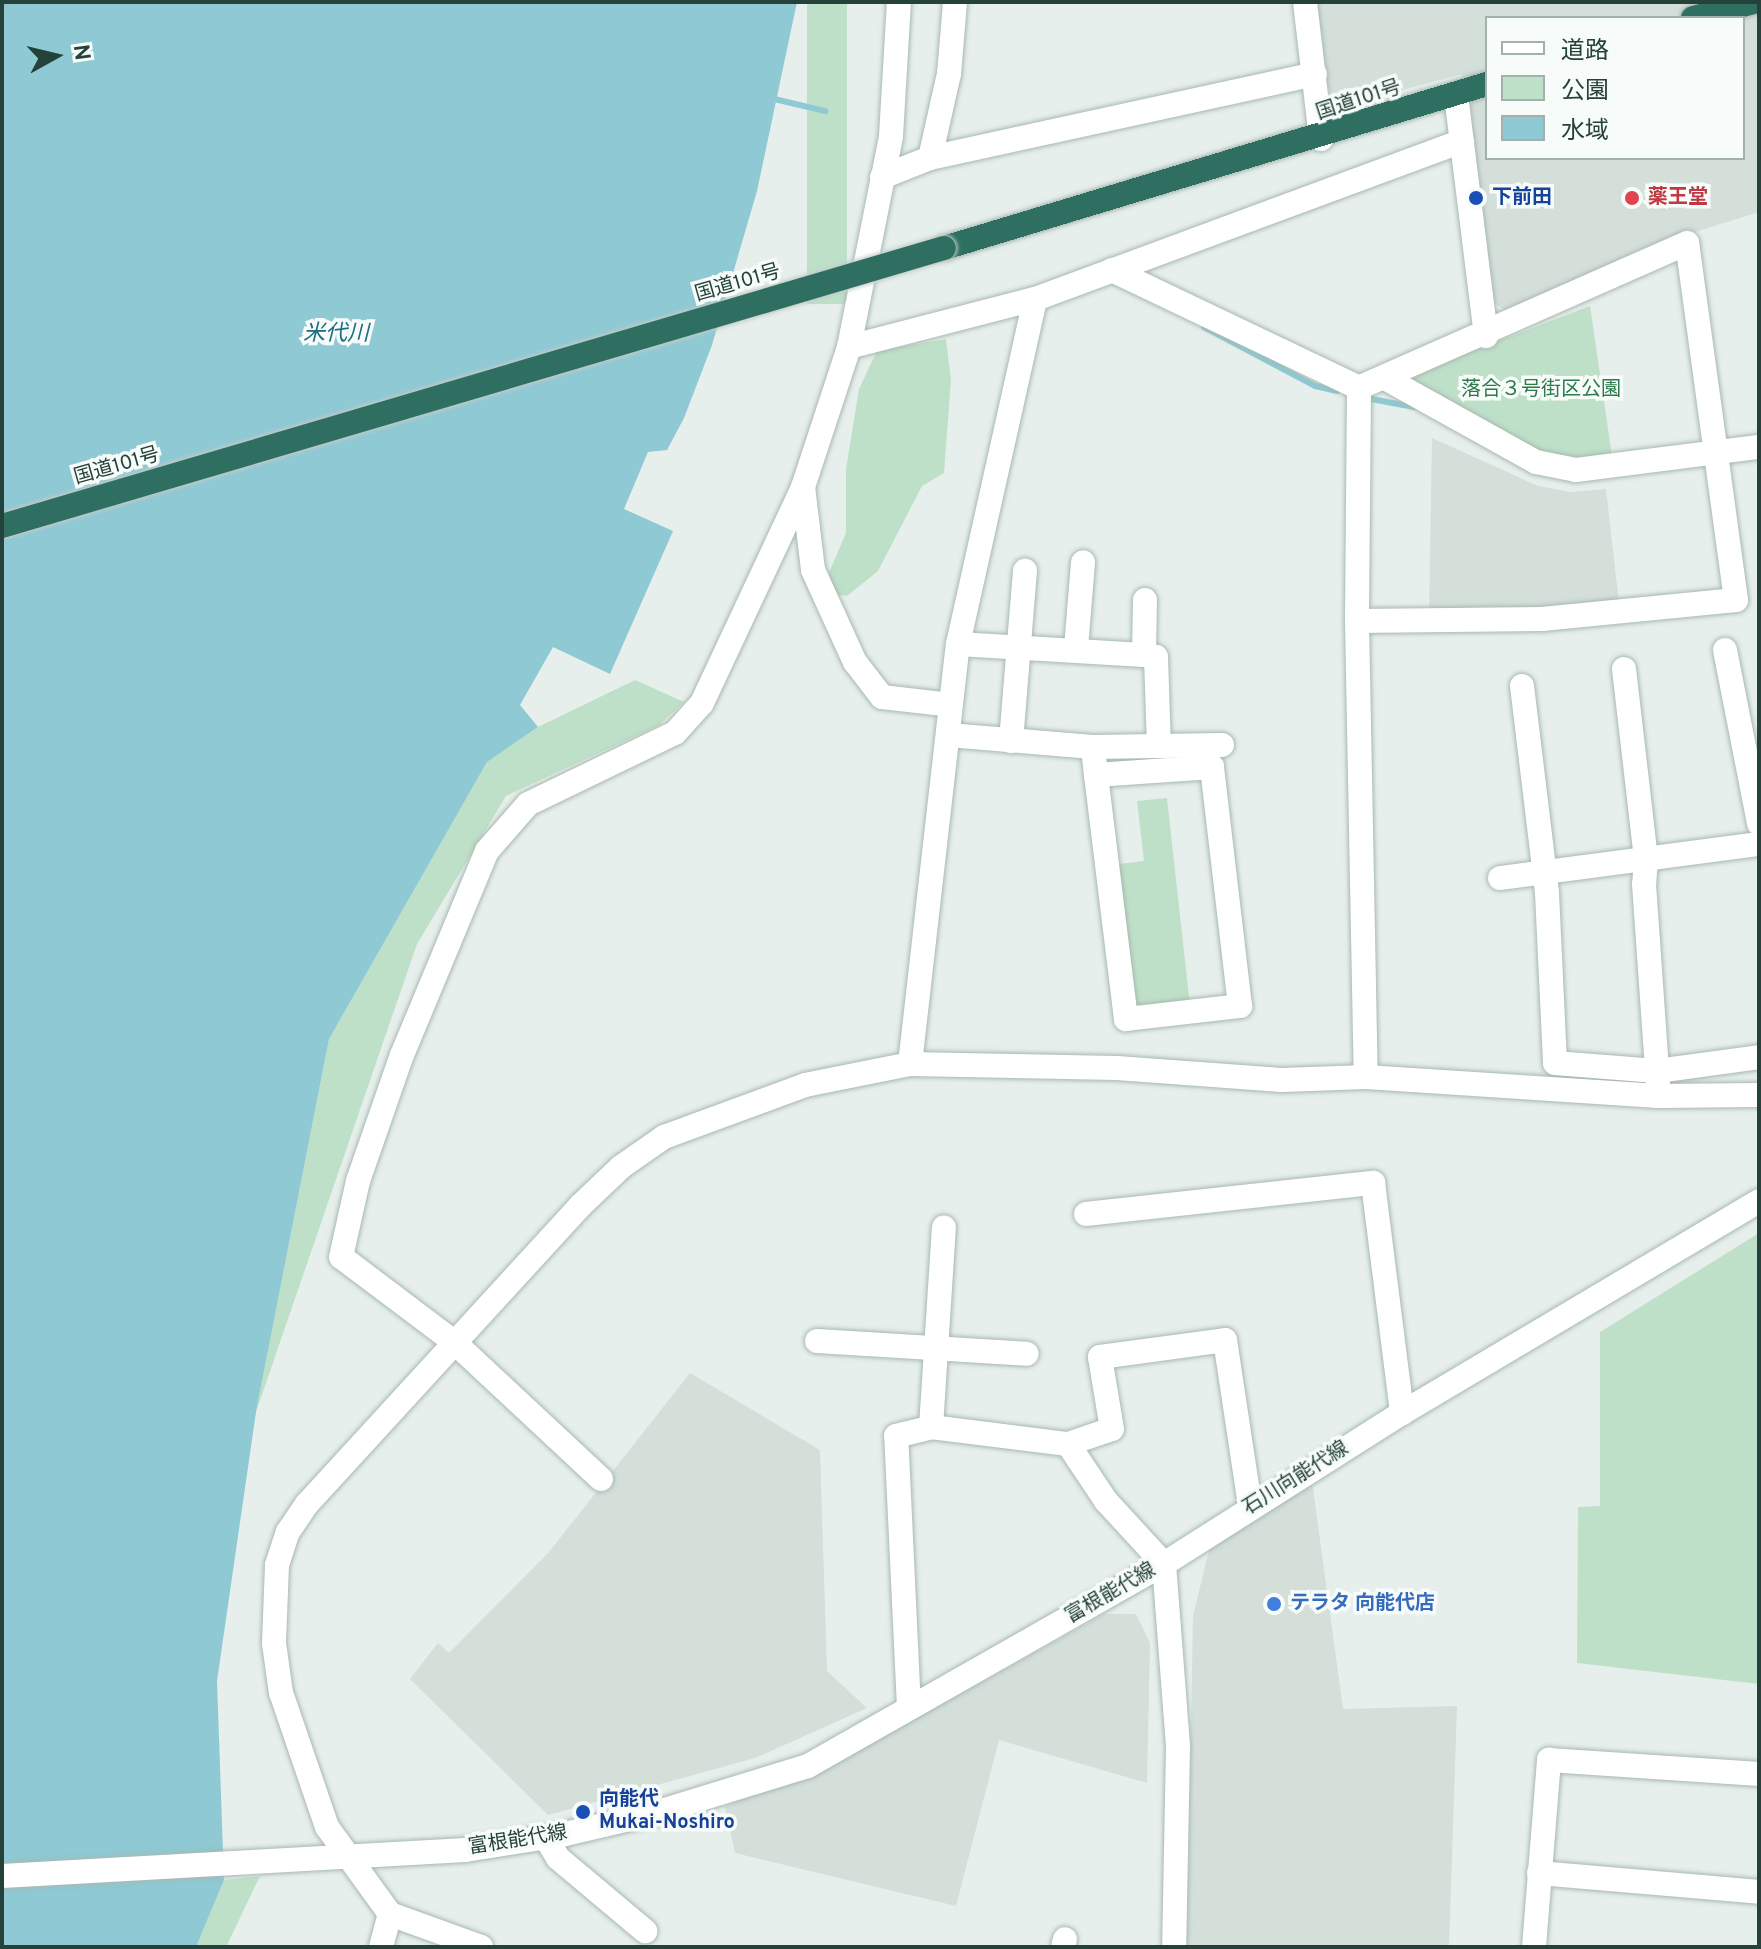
<!DOCTYPE html>
<html>
<head>
<meta charset="utf-8">
<style>
	body { margin:0 }
	#map { position:relative; width:1761px; height:1949px; overflow:hidden; background:#e6efeb; font-family:Overpass,"Noto Sans JP",sans-serif }
	div>[style] { position:absolute }
	.built>* { inset:0; background:#d4dfda }
	.green>* { inset:0; background:#bfe0c8; transform-origin:0 0 }
	.water>* { inset:0; background:#8ec9d4 }
	.stream>* { height:6px; margin:-3px; padding:0 3px; transform-origin:3px; border-radius:3px; background:#8ec9d4 }
	.roads { filter:drop-shadow(0 0 2px #a8b8b2) drop-shadow(0 0 2px #a8b8b2) }
	.street>* { height:24px; margin:-12px; padding:0 12px; transform-origin:12px; border-radius:12px; background:#fff }
	.secondary>* { height:24px; margin:-12px; padding:0 12px; transform-origin:12px; border-radius:12px; background:#fff }
	.highway>* { height:24px; margin:-12px; padding:0 12px; transform-origin:12px; border-radius:12px; background:#2f6f62 }
	.bridges { filter:drop-shadow(0 0 2px #c2cac8) drop-shadow(0 0 2px #c2cac8) }
	.highway-bridge>* { height:24px; margin:-12px; padding:0 12px; transform-origin:12px; border-radius:12px; background:#2f6f62 }
	.dots>* { width:22px; height:22px; translate:-50% -50%; box-sizing:border-box; border:4px solid #f7fbf9; border-radius:50% }
	span { translate:-50% -50%; white-space:nowrap; text-align:center; line-height:1.15; -webkit-text-stroke:7px #f7fbf9; paint-order:stroke }
	.street-label { font-size:20px; color:#24423a }
	.transit-label { font-size:20px; color:#164399; font-weight:700 }
	.left { translate:0 -50%; text-align:left }
	.health-label { font-size:20px; color:#be3a42; font-weight:700 }
	.park-label { font-size:20px; color:#2d7a4b }
	.shop-label { font-size:20px; color:#366cbe; font-weight:700 }
	.water-label { font-size:22px; color:#1c6f80; font-style:italic }
	.frame { position:absolute; inset:0; border:4px solid #24423a; pointer-events:none }
	.legend { position:absolute; left:1485px; top:16px; width:260px; height:144px; box-sizing:border-box; background:#f7fbf9; border:2px solid #a3b1ad; margin:0; padding:10px 14px; list-style:none; font-size:24px; color:#24423a }
	.legend li { display:flex; align-items:center; gap:16px; height:40px }
	.legend b { width:40px; border:2px solid #a3b1ad }
	.north { position:absolute; left:16px; top:16px; width:80px; height:80px; -webkit-text-stroke:6px #f7fbf9; paint-order:stroke; rotate:82deg; font-size:22px; font-weight:700; line-height:32px; text-align:center; color:#24423a }
	.north::after { content:''; display:block; margin:auto; width:28px; height:36px; background:#24423a; clip-path:polygon(50% 0,100% 100%,50% 72%,0 100%) }
</style>
</head>
<body>
<div id="map">
	<div class="built">
		<div style="clip-path:polygon(evenodd,1301px 2px,1759px 2px,1759px 212px,1641px 249px,1509px 312px,1487px 299px,1462px 74px,1335px 108px,1301px 2px,1487px 18px,1743px 18px,1743px 158px,1487px 158px,1487px 18px)"></div>
		<div style="clip-path:polygon(1432px 438px,1538px 486px,1571px 492px,1606px 489px,1619px 603px,1429px 615px)"></div>
		<div style="clip-path:polygon(690px 1373px,820px 1450px,827px 1671px,867px 1708px,755px 1758px,548px 1815px,410px 1679px,438px 1643px,449px 1653px,549px 1552px)"></div>
		<div style="clip-path:polygon(1312px 1481px,1343px 1709px,1457px 1706px,1449px 1947px,1187px 1947px,1193px 1616px,1209px 1550px)"></div>
		<div style="clip-path:polygon(1105px 1614px,1136px 1614px,1150px 1643px,1147px 1783px,999px 1740px,956px 1906px,735px 1853px,725px 1807px,920px 1716px)"></div>
	</div>
	<div class="green">
		<div style="left:807px;top:2px;width:40px;height:302px"></div>
		<div style="clip-path:polygon(1590px 306px,1612px 456px,1568px 462px,1525px 452px,1412px 387px,1413px 374px)"></div>
		<div style="clip-path:polygon(946px 339px,951px 380px,944px 473px,922px 486px,878px 571px,847px 596px,831px 594px,828px 575px,846px 533px,846px 469px,859px 389px,877px 351px)"></div>
		<div style="clip-path:polygon(635px 680px,684px 702px,659px 725px,506px 796px,417px 944px,256px 1412px,329px 1039px,487px 762px,538px 727px)"></div>
		<div style="clip-path:polygon(1167px 798px,1190px 1006px,1135px 1012px,1119px 864px,1144px 861px,1137px 801px)"></div>
		<div style="clip-path:polygon(1759px 1233px,1759px 1684px,1577px 1663px,1578px 1507px,1600px 1506px,1600px 1332px)"></div>
		<div style="clip-path:polygon(260px 1876px,226px 1947px,196px 1947px,224px 1880px)"></div>
	</div>
	<div class="water">
		<div style="clip-path:polygon(2px 2px,797px 2px,757px 191px,712px 345px,684px 418px,667px 450px,648px 452px,624px 509px,673px 531px,610px 674px,553px 647px,520px 705px,538px 727px,487px 762px,329px 1039px,256px 1412px,217px 1681px,224px 1880px,196px 1947px,2px 1947px)"></div>
	</div>
	<div class="stream">
		<div style="left:770px;top:98px;width:57px;rotate:13.3deg"></div>
		<div style="left:1204px;top:327px;width:126px;rotate:28deg"></div>
		<div style="left:1315px;top:386px;width:23px;rotate:13deg"></div>
		<div style="left:1371px;top:399px;width:44px;rotate:10.5deg"></div>
	</div>
	<div class="roads">
		<div class="street">
			<div style="left:1305px;top:2px;width:138px;rotate:83.3deg"></div>
			<div style="left:1456px;top:95px;width:243px;rotate:82.9deg"></div>
			<div style="left:930px;top:158px;width:86px;rotate:-77.3deg"></div>
			<div style="left:949px;top:74px;width:72px;rotate:-85.2deg"></div>
			<div style="left:882px;top:177px;width:52px;rotate:-21.6deg"></div>
			<div style="left:930px;top:158px;width:394px;rotate:-12.3deg"></div>
			<div style="left:1112px;top:270px;width:274px;rotate:25.5deg"></div>
			<div style="left:849px;top:347px;width:192px;rotate:-14.5deg"></div>
			<div style="left:1035px;top:299px;width:455px;rotate:-20.3deg"></div>
			<div style="left:1385px;top:378px;width:173px;rotate:29.1deg"></div>
			<div style="left:1536px;top:462px;width:41px;rotate:11.3deg"></div>
			<div style="left:1576px;top:470px;width:184px;rotate:-7.2deg"></div>
			<div style="left:803px;top:487px;width:84px;rotate:83.1deg"></div>
			<div style="left:813px;top:570px;width:101px;rotate:65.5deg"></div>
			<div style="left:855px;top:662px;width:44px;rotate:52.4deg"></div>
			<div style="left:882px;top:697px;width:69px;rotate:6.6deg"></div>
			<div style="left:1357px;top:621px;width:185px;rotate:-0.6deg"></div>
			<div style="left:1542px;top:619px;width:195px;rotate:-5.6deg"></div>
			<div style="left:1736px;top:600px;width:360px;rotate:-97.8deg"></div>
			<div style="left:1687px;top:243px;width:359px;rotate:156.2deg"></div>
			<div style="left:1359px;top:388px;width:233px;rotate:90.5deg"></div>
			<div style="left:1357px;top:621px;width:456px;rotate:88.9deg"></div>
			<div style="left:958px;top:644px;width:186px;rotate:3.4deg"></div>
			<div style="left:1144px;top:655px;width:55px;rotate:-89deg"></div>
			<div style="left:1076px;top:648px;width:86px;rotate:-85.3deg"></div>
			<div style="left:1725px;top:650px;width:177px;rotate:78.9deg"></div>
			<div style="left:1144px;top:655px;width:12px;rotate:9deg"></div>
			<div style="left:1156px;top:657px;width:89px;rotate:88.1deg"></div>
			<div style="left:1624px;top:669px;width:190px;rotate:83.4deg"></div>
			<div style="left:1646px;top:858px;width:26px;rotate:94deg"></div>
			<div style="left:1644px;top:884px;width:200px;rotate:86deg"></div>
			<div style="left:1522px;top:686px;width:209px;rotate:83.1deg"></div>
			<div style="left:1547px;top:893px;width:170px;rotate:87.3deg"></div>
			<div style="left:1555px;top:1063px;width:102px;rotate:4.5deg"></div>
			<div style="left:1657px;top:1071px;width:103px;rotate:-7.8deg"></div>
			<div style="left:949px;top:735px;width:144px;rotate:4.8deg"></div>
			<div style="left:1093px;top:747px;width:129px;rotate:-0.9deg"></div>
			<div style="left:1011px;top:741px;width:171px;rotate:-85.3deg"></div>
			<div style="left:1093px;top:747px;width:28px;rotate:84deg"></div>
			<div style="left:1096px;top:775px;width:246px;rotate:83deg"></div>
			<div style="left:1126px;top:1019px;width:115px;rotate:-6.5deg"></div>
			<div style="left:1240px;top:1006px;width:241px;rotate:-96.7deg"></div>
			<div style="left:1212px;top:767px;width:116px;rotate:176.1deg"></div>
			<div style="left:1500px;top:878px;width:261px;rotate:-7.5deg"></div>
			<div style="left:910px;top:1064px;width:423px;rotate:-83.5deg"></div>
			<div style="left:958px;top:644px;width:353px;rotate:-77.4deg"></div>
			<div style="left:1086px;top:1214px;width:289px;rotate:-6.2deg"></div>
			<div style="left:1373px;top:1183px;width:232px;rotate:82.8deg"></div>
			<div style="left:817px;top:1341px;width:210px;rotate:3.5deg"></div>
			<div style="left:931px;top:1427px;width:200px;rotate:-86.3deg"></div>
			<div style="left:1068px;top:1444px;width:46px;rotate:-18.8deg"></div>
			<div style="left:1112px;top:1429px;width:73px;rotate:-99.5deg"></div>
			<div style="left:1100px;top:1357px;width:126px;rotate:-7.7deg"></div>
			<div style="left:1225px;top:1340px;width:168px;rotate:81.4deg"></div>
			<div style="left:601px;top:1479px;width:201px;rotate:-137deg"></div>
			<div style="left:454px;top:1342px;width:141px;rotate:-143deg"></div>
			<div style="left:341px;top:1257px;width:78px;rotate:-77.4deg"></div>
			<div style="left:358px;top:1181px;width:133px;rotate:-70.8deg"></div>
			<div style="left:402px;top:1055px;width:221px;rotate:-67.4deg"></div>
			<div style="left:487px;top:851px;width:62px;rotate:-48.9deg"></div>
			<div style="left:528px;top:804px;width:163px;rotate:-25.8deg"></div>
			<div style="left:675px;top:733px;width:40px;rotate:-48deg"></div>
			<div style="left:702px;top:703px;width:238px;rotate:-64.9deg"></div>
			<div style="left:803px;top:487px;width:147px;rotate:-71.8deg"></div>
			<div style="left:849px;top:347px;width:215px;rotate:-78.7deg"></div>
			<div style="left:891px;top:136px;width:134px;rotate:-86.6deg"></div>
			<div style="left:909px;top:1708px;width:272px;rotate:-92.7deg"></div>
			<div style="left:896px;top:1436px;width:36px;rotate:-14deg"></div>
			<div style="left:931px;top:1427px;width:138px;rotate:7.1deg"></div>
			<div style="left:1068px;top:1444px;width:69px;rotate:56.3deg"></div>
			<div style="left:1106px;top:1501px;width:86px;rotate:47.4deg"></div>
			<div style="left:546px;top:1838px;width:23px;rotate:59deg"></div>
			<div style="left:558px;top:1858px;width:114px;rotate:40deg"></div>
			<div style="left:1539px;top:1873px;width:221px;rotate:4.9deg"></div>
			<div style="left:390px;top:1914px;width:97px;rotate:19.9deg"></div>
			<div style="left:381px;top:1947px;width:34px;rotate:-75deg"></div>
			<div style="left:390px;top:1914px;width:107px;rotate:-125.9deg"></div>
			<div style="left:327px;top:1827px;width:142px;rotate:-108.9deg"></div>
			<div style="left:281px;top:1693px;width:50px;rotate:-98deg"></div>
			<div style="left:274px;top:1643px;width:78px;rotate:-87.8deg"></div>
			<div style="left:277px;top:1565px;width:35px;rotate:-72deg"></div>
			<div style="left:288px;top:1532px;width:34px;rotate:-56deg"></div>
			<div style="left:307px;top:1504px;width:404px;rotate:-47.5deg"></div>
			<div style="left:580px;top:1206px;width:57px;rotate:-43.6deg"></div>
			<div style="left:621px;top:1167px;width:52px;rotate:-34.9deg"></div>
			<div style="left:664px;top:1137px;width:150px;rotate:-20.2deg"></div>
			<div style="left:805px;top:1085px;width:107px;rotate:-11.3deg"></div>
			<div style="left:910px;top:1064px;width:207px;rotate:1.1deg"></div>
			<div style="left:1117px;top:1068px;width:165px;rotate:4.2deg"></div>
			<div style="left:1282px;top:1080px;width:84px;rotate:-2deg"></div>
			<div style="left:1366px;top:1077px;width:293px;rotate:3.7deg"></div>
			<div style="left:1658px;top:1096px;width:101px;rotate:-0.6deg"></div>
			<div style="left:1063px;top:1947px;width:8px;rotate:-76deg"></div>
			<div style="left:1534px;top:1947px;width:188px;rotate:-85.4deg"></div>
			<div style="left:1549px;top:1760px;width:210px;rotate:3.8deg"></div>
		</div>
		<div class="secondary">
			<div style="left:1164px;top:1564px;width:183px;rotate:85.6deg"></div>
			<div style="left:1178px;top:1746px;width:201px;rotate:91.1deg"></div>
			<div style="left:2px;top:1876px;width:464px;rotate:-3.2deg"></div>
			<div style="left:465px;top:1850px;width:97px;rotate:-8.9deg"></div>
			<div style="left:561px;top:1835px;width:97px;rotate:-13.2deg"></div>
			<div style="left:655px;top:1813px;width:160px;rotate:-17.1deg"></div>
			<div style="left:808px;top:1766px;width:409px;rotate:-29.6deg"></div>
			<div style="left:1164px;top:1564px;width:282px;rotate:-32.4deg"></div>
			<div style="left:1402px;top:1413px;width:415px;rotate:-30.7deg"></div>
		</div>
		<div class="highway">
			<div style="left:1693px;top:18px;width:63px;rotate:-14.7deg"></div>
			<div style="left:944px;top:248px;width:567px;rotate:-16.81deg"></div>
		</div>
	</div>
	<div class="bridges">
		<div class="highway-bridge">
			<div style="left:2px;top:526px;width:982px;rotate:-16.44deg"></div>
		</div>
	</div>
	<div class="dots">
		<div style="left:1476px;top:198px;background:#1a4fb4"></div>
		<div style="left:1632px;top:198px;background:#e0444e"></div>
		<div style="left:1274px;top:1604px;background:#3f7fe0"></div>
		<div style="left:583px;top:1812px;background:#1a4fb4"></div>
	</div>
	<div class="street-label">
		<span style="left:1359px;top:101px;rotate:-18deg">国道101号</span>
		<span style="left:738px;top:284px;rotate:-16deg">国道101号</span>
		<span style="left:117px;top:467px;rotate:-16deg">国道101号</span>
		<span style="left:1296px;top:1479px;rotate:-32deg">石川向能代線</span>
		<span style="left:1111px;top:1594px;rotate:-30deg">富根能代線</span>
		<span style="left:518px;top:1841px;rotate:-9deg">富根能代線</span>
	</div>
	<div class="transit-label">
		<span class="left" style="left:1492px;top:198px">下前田</span>
		<span class="left" style="left:599px;top:1812px">向能代<br>Mukai-Noshiro</span>
	</div>
	<div class="health-label">
		<span class="left" style="left:1648px;top:198px">薬王堂</span>
	</div>
	<div class="park-label">
		<span style="left:1541px;top:390px">落合３号街区公園</span>
	</div>
	<div class="shop-label">
		<span class="left" style="left:1290px;top:1604px">テラタ 向能代店</span>
	</div>
	<div class="water-label">
		<span style="left:336px;top:335px">米代川</span>
	</div>
	<div class="frame"></div>
	<ul class="legend">
	<li><b style="height:10px;background:#fff"></b>道路</li>
	<li><b style="height:22px;background:#bfe0c8"></b>公園</li>
	<li><b style="height:22px;background:#8ec9d4"></b>水域</li>
	</ul>
	<div class="north">N</div>
</div>
</body>
</html>
